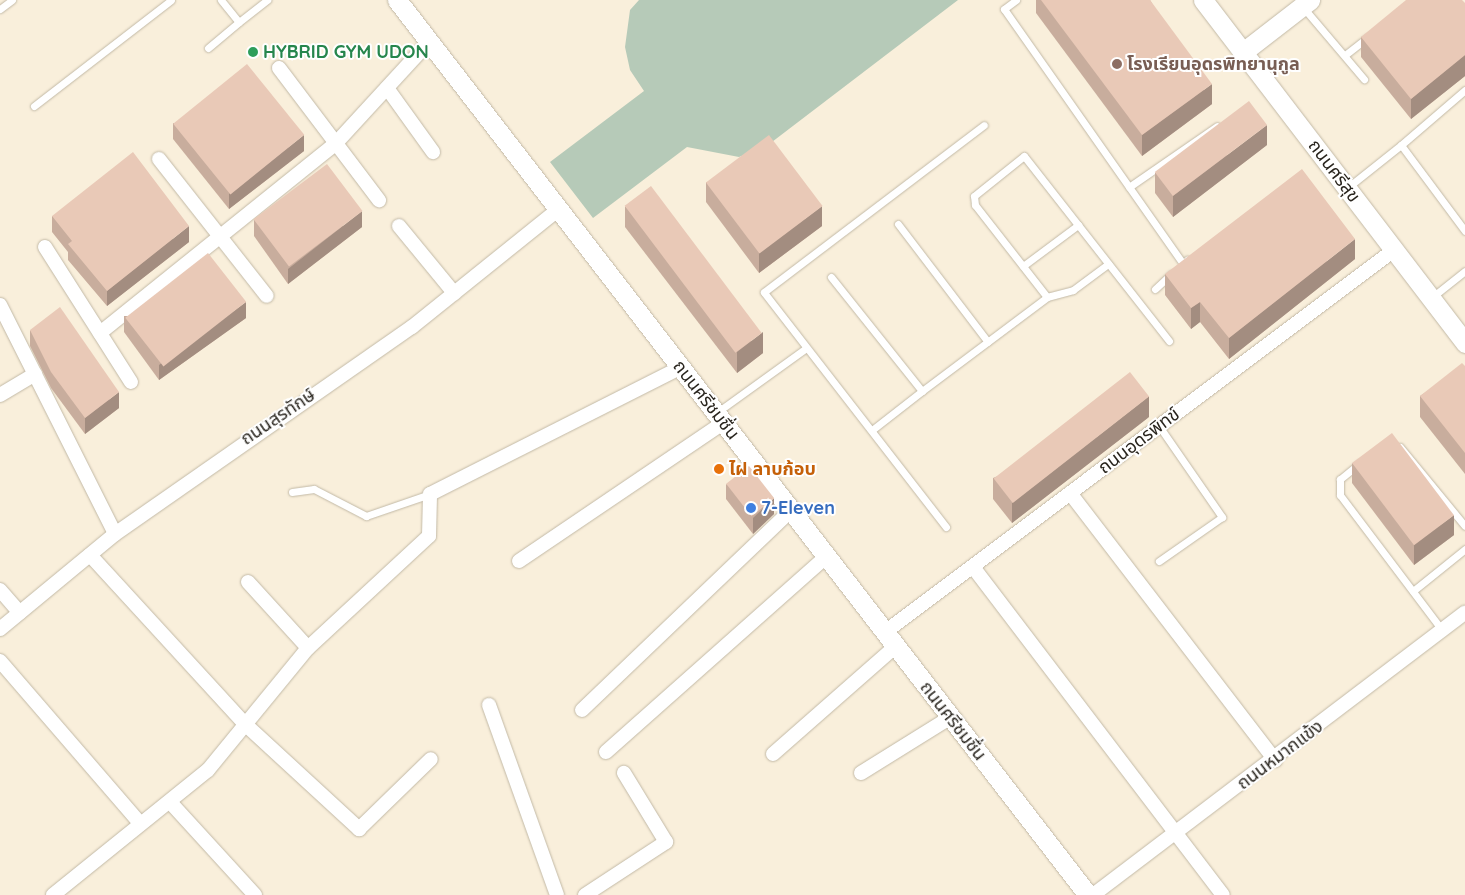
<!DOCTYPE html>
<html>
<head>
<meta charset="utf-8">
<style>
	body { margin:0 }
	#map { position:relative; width:1465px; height:895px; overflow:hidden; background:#f9efdb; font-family:Quicksand,"Noto Sans Thai",sans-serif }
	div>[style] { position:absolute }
	.green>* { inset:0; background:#b6cab8 }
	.roads { filter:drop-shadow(0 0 1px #c2b9a6) drop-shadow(0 0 1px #c2b9a6) }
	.lane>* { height:7px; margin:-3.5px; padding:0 3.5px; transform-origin:3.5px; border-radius:3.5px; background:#fff }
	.street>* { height:14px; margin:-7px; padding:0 7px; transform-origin:7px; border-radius:7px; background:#fff }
	.secondary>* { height:19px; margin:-9.5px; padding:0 9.5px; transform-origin:9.5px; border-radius:9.5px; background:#fff }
	.wall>* { inset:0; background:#c8ad9d }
	.shaded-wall>* { inset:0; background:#a38d80 }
	.building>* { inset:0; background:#e9c9b7; transform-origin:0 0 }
	.dots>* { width:14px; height:14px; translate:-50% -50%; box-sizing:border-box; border:2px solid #fff; border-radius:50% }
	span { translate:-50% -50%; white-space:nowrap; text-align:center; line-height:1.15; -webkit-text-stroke:4px #fff; paint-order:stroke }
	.leisure-label { font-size:18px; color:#27864d; font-weight:700 }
	.left { translate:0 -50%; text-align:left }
	.education-label { font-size:18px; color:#785e54; font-weight:700 }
	.street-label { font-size:18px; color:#29251e }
	.food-label { font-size:18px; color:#c56008; font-weight:700 }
	.shop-label { font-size:18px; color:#366cbe; font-weight:700 }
</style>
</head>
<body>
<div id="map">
	<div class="green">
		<div style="clip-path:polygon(639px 0,958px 0,768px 145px,739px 157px,687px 147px,593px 218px,550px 162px,644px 91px,630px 70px,625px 47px,630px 10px)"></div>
	</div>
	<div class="roads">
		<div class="lane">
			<div style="left:221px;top:0;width:28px;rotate:51deg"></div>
			<div style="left:239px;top:22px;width:36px;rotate:-38deg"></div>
			<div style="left:1016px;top:0;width:15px;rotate:143deg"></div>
			<div style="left:1004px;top:9px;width:312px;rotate:54.9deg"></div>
			<div style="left:1183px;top:264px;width:6px;rotate:-45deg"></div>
			<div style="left:1302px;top:6px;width:96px;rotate:49.7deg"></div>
			<div style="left:0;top:9px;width:15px;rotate:-37deg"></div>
			<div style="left:208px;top:48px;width:40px;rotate:-40deg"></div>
			<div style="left:1345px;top:55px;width:28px;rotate:-38deg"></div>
			<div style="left:1465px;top:90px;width:84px;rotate:139.3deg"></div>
			<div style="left:1401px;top:145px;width:107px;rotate:53.3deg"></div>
			<div style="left:34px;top:106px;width:173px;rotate:-37.7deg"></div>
			<div style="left:1129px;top:187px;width:107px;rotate:-34.7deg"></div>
			<div style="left:1347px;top:188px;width:69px;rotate:-38.5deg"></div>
			<div style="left:898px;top:224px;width:148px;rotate:52.7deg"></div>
			<div style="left:1023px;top:266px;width:69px;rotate:-36.7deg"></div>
			<div style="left:831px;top:277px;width:146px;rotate:51.4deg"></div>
			<div style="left:922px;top:391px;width:63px;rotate:142deg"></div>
			<div style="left:1155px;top:289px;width:22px;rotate:-43deg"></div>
			<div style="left:1047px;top:297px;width:117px;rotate:-128deg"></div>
			<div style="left:975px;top:205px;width:9px;rotate:-96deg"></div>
			<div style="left:974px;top:196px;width:64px;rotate:-38.7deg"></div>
			<div style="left:1024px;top:156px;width:235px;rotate:51.9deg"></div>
			<div style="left:1431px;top:298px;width:43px;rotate:-38.5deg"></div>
			<div style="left:922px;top:391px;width:156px;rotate:-36.9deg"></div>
			<div style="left:1047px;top:297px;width:27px;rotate:-15deg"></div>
			<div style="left:1073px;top:290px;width:44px;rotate:-36.6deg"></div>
			<div style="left:716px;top:413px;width:111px;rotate:-35.8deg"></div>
			<div style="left:1159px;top:426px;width:111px;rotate:55.3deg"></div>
			<div style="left:1222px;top:517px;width:77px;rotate:145.1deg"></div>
			<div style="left:1400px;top:447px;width:102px;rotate:50.6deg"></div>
			<div style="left:1360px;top:463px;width:26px;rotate:141deg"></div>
			<div style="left:1340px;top:479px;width:16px;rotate:90deg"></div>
			<div style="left:1340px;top:495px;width:169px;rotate:52.9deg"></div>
			<div style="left:292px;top:492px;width:22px;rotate:-8deg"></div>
			<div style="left:314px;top:489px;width:59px;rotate:27.4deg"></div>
			<div style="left:366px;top:516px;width:68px;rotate:-19deg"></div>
			<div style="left:946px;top:527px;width:297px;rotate:-127.8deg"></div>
			<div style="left:764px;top:292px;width:276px;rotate:-37.2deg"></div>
			<div style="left:1413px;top:591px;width:67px;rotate:-38.9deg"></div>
		</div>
		<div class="street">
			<div style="left:279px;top:68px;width:166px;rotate:52.9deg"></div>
			<div style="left:387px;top:88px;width:79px;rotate:54.3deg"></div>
			<div style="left:159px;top:159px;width:174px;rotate:51.8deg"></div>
			<div style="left:399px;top:226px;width:87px;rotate:50.6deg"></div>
			<div style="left:45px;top:247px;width:160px;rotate:57.5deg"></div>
			<div style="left:0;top:305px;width:256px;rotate:63.3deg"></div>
			<div style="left:100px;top:333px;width:303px;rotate:-38.8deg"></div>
			<div style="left:336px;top:143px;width:137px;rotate:-47.4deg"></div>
			<div style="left:0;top:395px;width:41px;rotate:-31deg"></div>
			<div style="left:1070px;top:493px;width:337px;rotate:52.5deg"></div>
			<div style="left:90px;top:555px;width:231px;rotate:47.5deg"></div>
			<div style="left:246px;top:725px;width:154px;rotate:42.6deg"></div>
			<div style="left:359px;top:829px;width:100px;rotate:-44.2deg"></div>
			<div style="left:519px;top:561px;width:246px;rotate:-34.1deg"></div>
			<div style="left:973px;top:567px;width:412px;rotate:52.7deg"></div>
			<div style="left:248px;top:582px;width:89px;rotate:47.7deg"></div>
			<div style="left:0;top:590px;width:30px;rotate:49deg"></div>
			<div style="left:0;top:629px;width:149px;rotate:-39.6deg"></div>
			<div style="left:115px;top:534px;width:362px;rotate:-34.9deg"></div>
			<div style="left:412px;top:327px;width:189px;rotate:-38.8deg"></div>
			<div style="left:885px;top:632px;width:636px;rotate:-36.89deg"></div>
			<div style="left:0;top:661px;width:214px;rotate:49.2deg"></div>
			<div style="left:489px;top:705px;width:202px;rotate:70.3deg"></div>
			<div style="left:582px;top:710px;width:289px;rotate:-43.7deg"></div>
			<div style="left:606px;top:752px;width:295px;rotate:-41.6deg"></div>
			<div style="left:773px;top:754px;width:164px;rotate:-41.3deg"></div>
			<div style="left:861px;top:773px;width:106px;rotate:-31.9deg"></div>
			<div style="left:170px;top:802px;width:126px;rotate:47.6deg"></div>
			<div style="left:53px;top:895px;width:199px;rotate:-38.9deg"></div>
			<div style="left:208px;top:770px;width:158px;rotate:-50.7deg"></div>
			<div style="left:308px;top:648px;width:165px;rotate:-42.8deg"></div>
			<div style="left:429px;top:536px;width:42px;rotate:-88.6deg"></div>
			<div style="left:430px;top:494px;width:281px;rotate:-26.8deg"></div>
			<div style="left:585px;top:895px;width:97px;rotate:-33.2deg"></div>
			<div style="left:666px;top:842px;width:81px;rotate:-121.3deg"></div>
			<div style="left:1093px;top:895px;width:467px;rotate:-37.2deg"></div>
		</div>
		<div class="secondary">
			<div style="left:397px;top:0;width:1131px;rotate:52.33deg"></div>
			<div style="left:1203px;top:0;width:432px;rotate:52.6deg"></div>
			<div style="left:1243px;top:52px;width:85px;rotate:-37.8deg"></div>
		</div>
	</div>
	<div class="wall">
		<div style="clip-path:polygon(1036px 0,1150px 0,1212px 104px,1142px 156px,1036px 13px)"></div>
		<div style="clip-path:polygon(1465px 3px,1465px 76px,1411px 119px,1361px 57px,1361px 37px)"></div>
		<div style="clip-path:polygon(173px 123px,304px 151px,229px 209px,173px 139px)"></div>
		<div style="clip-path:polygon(1267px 145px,1173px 217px,1155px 193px,1155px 173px)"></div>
		<div style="clip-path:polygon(706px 182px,822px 226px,759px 273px,706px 202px)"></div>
		<div style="clip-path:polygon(625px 206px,763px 353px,737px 373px,625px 227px)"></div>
		<div style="clip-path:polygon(52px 216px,189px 242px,107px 306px,68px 260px,68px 252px,52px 232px)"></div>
		<div style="clip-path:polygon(254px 220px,362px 227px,288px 284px,254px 236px)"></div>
		<div style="clip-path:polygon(1355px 259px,1229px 359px,1200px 322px,1191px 329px,1165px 295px,1165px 274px)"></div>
		<div style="clip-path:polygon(124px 316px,246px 318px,159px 380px,124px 332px)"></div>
		<div style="clip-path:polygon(30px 330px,119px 408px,85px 434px,51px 388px,30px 346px)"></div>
		<div style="clip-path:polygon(1465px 366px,1465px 474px,1420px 417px,1420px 396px)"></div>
		<div style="clip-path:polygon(1149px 417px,1012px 523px,993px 499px,993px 478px)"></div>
		<div style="clip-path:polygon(1352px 463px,1454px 535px,1414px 565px,1352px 483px)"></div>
		<div style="clip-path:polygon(726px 484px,774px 514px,753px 534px,726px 499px)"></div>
	</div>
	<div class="shaded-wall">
		<div style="clip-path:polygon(1465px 55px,1465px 76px,1411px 119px,1411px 99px)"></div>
		<div style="clip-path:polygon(1212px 84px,1212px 104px,1142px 156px,1142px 135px)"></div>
		<div style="clip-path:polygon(1267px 125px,1267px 145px,1173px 217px,1173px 196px)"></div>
		<div style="clip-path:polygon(304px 135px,304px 151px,229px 209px,229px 194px)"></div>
		<div style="clip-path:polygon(822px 206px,822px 226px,759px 273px,759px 253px)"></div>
		<div style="clip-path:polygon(362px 211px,362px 227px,288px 284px,288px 269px)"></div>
		<div style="clip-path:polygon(189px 226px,189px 242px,107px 306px,107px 291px)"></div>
		<div style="clip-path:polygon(1355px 239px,1355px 259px,1229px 359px,1229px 338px)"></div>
		<div style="clip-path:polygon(246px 302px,246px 318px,159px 380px,159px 365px)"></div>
		<div style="clip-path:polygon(1200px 302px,1200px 322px,1191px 329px,1191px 308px)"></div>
		<div style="clip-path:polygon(763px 332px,763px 353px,737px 373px,737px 352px)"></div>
		<div style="clip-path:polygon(119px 392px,119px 408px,85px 434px,85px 418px)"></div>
		<div style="clip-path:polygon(1149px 396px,1149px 417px,1012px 523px,1012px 503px)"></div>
		<div style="clip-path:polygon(774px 498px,774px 514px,753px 534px,753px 518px)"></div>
		<div style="clip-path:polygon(1454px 515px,1454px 535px,1414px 565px,1414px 544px)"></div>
	</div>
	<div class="building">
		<div style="clip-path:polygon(1041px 0,1150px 0,1212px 84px,1142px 135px)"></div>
		<div style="clip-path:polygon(1406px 0,1462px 0,1465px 3px,1465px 55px,1411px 99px,1361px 37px)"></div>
		<div style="left:247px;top:64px;width:91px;height:95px;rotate:51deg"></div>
		<div style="left:1249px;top:101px;width:30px;height:118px;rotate:53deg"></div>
		<div style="left:769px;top:135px;width:89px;height:79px;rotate:53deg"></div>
		<div style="clip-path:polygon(133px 152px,189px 226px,107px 291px,68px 244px,72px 241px,52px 216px)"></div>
		<div style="left:327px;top:164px;width:59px;height:92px;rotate:53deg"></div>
		<div style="clip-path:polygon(1302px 169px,1355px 239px,1229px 338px,1200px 302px,1191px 308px,1165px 274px)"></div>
		<div style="left:651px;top:186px;width:184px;height:33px;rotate:53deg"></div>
		<div style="left:208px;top:253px;width:62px;height:105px;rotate:52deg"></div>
		<div style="clip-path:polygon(60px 307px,119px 392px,85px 418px,51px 372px,30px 330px)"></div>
		<div style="clip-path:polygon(1462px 363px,1465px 366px,1465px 453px,1420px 396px)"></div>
		<div style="left:1130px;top:372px;width:31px;height:173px;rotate:52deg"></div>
		<div style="left:1392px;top:433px;width:103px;height:50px;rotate:53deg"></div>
		<div style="left:749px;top:466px;width:41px;height:29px;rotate:52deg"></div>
	</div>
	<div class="dots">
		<div style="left:253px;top:52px;background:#2e9e5b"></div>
		<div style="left:1117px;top:64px;background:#8d6e63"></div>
		<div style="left:719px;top:469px;background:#e8710a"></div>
		<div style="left:751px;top:508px;background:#3f7fe0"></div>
	</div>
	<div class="leisure-label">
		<span class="left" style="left:263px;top:52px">HYBRID GYM UDON</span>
	</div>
	<div class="education-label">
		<span class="left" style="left:1127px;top:64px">โรงเรียนอุดรพิทยานุกูล</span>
	</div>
	<div class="street-label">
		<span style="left:1334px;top:171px;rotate:53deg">ถนนศรีสุข</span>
		<span style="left:706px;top:400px;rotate:52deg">ถนนศรีชมชื่น</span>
		<span style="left:278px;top:417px;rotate:-34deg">ถนนสุรทักษ์</span>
		<span style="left:1139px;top:441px;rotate:-37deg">ถนนอุดรพิทข์</span>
		<span style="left:953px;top:721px;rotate:52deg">ถนนศรีชมชื่น</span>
		<span style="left:1280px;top:755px;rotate:-37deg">ถนนหมากแข้ง</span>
	</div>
	<div class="food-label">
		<span class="left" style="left:729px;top:469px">ไฝ ลาบก้อบ</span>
	</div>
	<div class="shop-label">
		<span class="left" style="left:761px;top:508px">7-Eleven</span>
	</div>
</div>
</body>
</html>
